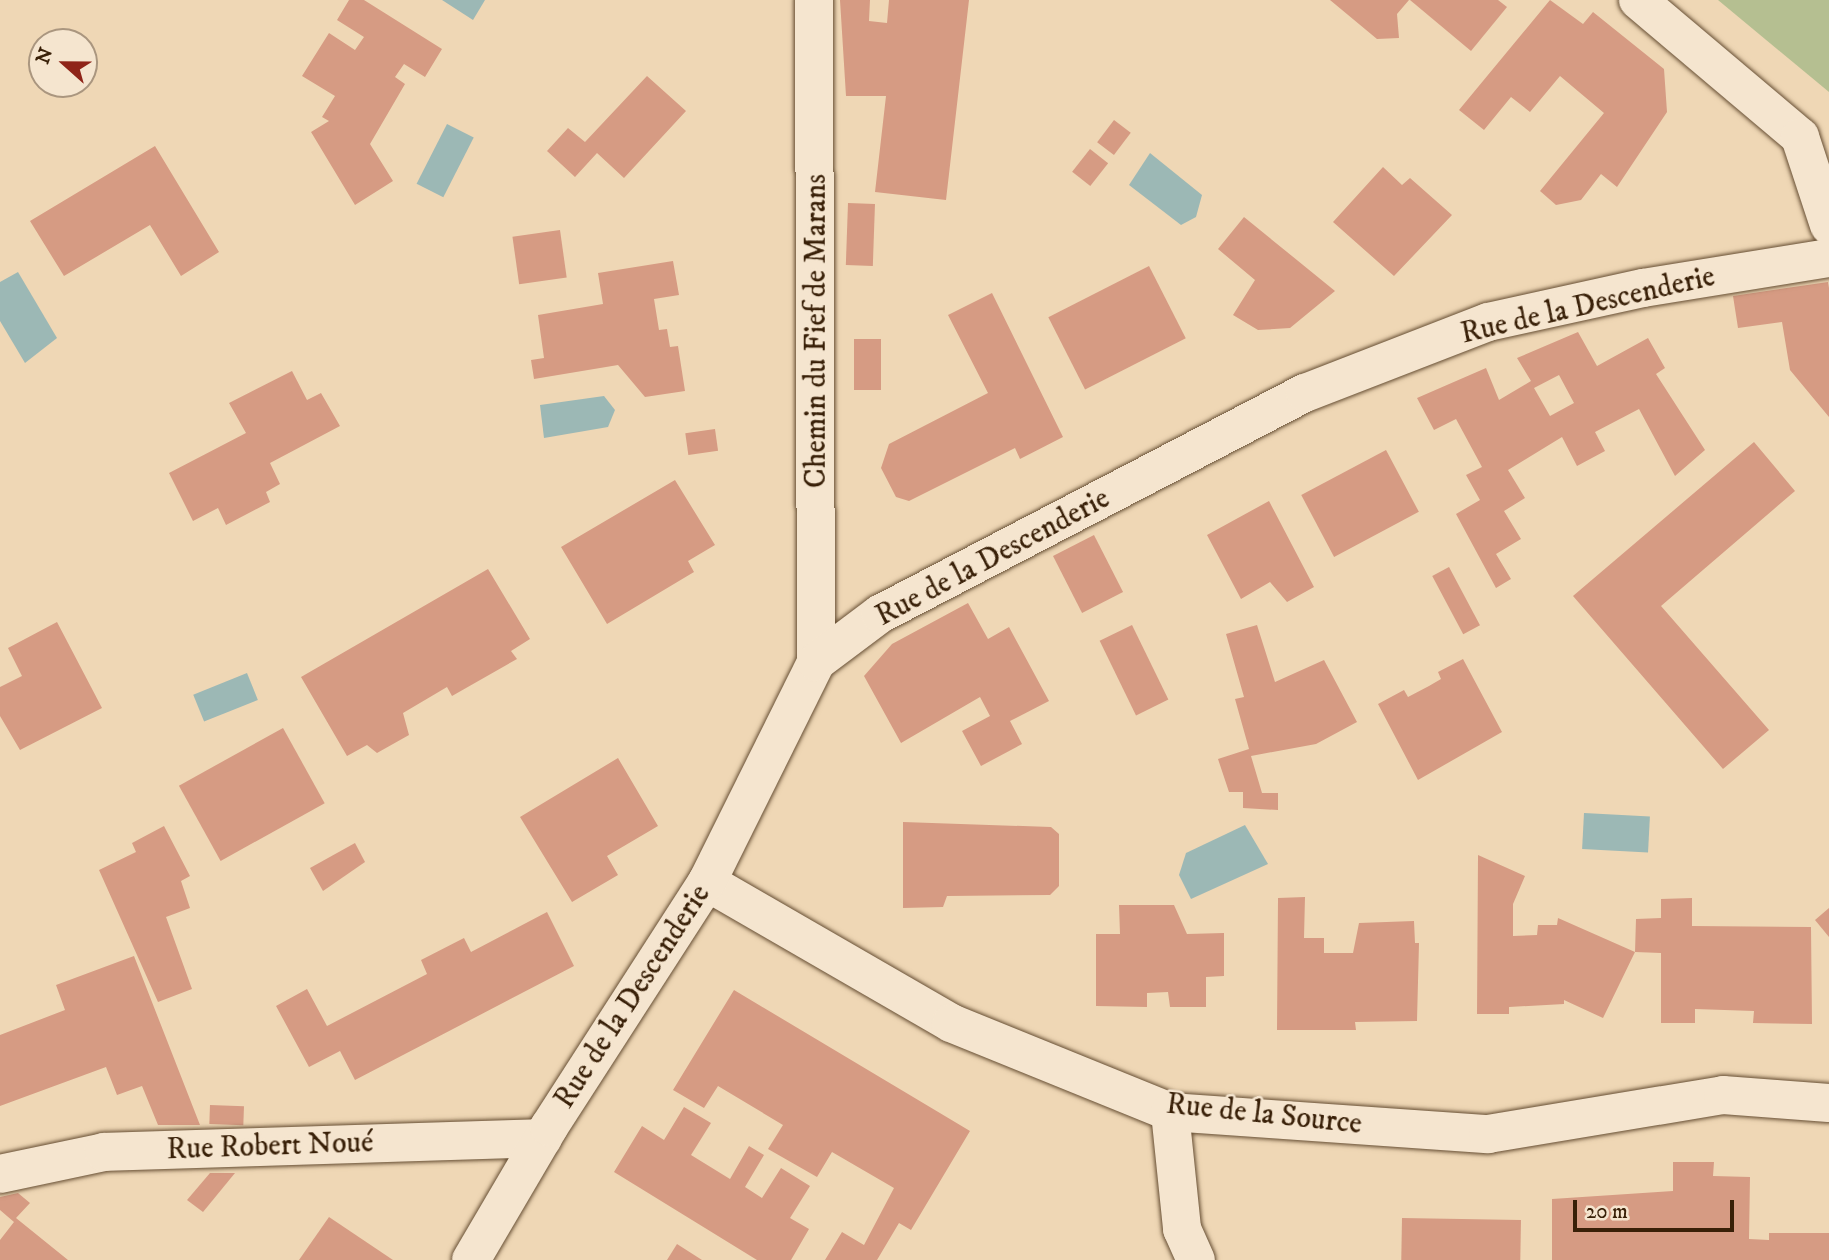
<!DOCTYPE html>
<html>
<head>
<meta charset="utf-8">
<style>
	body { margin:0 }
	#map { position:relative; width:1829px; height:1260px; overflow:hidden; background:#efd7b5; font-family:"IM FELL DW Pica",serif }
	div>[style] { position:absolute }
	.green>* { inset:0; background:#b5bf91 }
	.water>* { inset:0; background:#9cb8b5; transform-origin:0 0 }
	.building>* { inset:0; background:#d69b83; transform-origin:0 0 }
	.roads { filter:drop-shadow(0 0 2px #664e33) drop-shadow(0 0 2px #664e33) }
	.street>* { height:38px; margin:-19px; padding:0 19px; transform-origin:19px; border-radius:19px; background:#f5e5cf }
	span { translate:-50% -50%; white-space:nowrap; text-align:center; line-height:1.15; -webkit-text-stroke:5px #f5e5cf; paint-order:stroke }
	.street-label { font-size:30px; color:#392008 }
	.north { position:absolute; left:28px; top:28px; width:70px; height:70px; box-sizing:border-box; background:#f5e5cf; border:2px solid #aa967f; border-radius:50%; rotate:291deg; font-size:19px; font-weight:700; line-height:28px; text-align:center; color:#392008 }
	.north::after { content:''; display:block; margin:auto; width:24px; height:32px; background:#8f2418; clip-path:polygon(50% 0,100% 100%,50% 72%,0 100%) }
	.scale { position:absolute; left:1573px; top:1200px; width:161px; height:32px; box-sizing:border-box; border:4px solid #392008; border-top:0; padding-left:9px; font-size:21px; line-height:24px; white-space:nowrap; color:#392008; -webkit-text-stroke:5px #f5e5cf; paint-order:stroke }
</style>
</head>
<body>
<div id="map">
	<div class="green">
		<div style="clip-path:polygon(1718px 0,1829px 0,1829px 92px)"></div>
	</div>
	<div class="water">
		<div style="clip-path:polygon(442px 0,485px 0,473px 20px)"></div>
		<div style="left:447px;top:124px;width:30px;height:67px;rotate:27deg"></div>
		<div style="clip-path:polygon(1150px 153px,1202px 195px,1196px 217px,1181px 225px,1129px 185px)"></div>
		<div style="clip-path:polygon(18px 272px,57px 338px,25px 363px,0 321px,0 282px)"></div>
		<div style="clip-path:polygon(604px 396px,615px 410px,608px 427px,544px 438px,540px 405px)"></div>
		<div style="left:247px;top:673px;width:29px;height:58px;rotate:68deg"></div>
		<div style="left:1584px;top:813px;width:66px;height:36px;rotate:3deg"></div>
		<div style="clip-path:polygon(1245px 825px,1268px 864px,1191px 899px,1179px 875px,1186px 853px)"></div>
	</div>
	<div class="building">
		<div style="clip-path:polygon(349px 0,364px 0,442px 49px,425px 77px,404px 64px,395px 77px,405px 84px,370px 144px,393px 181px,355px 205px,311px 132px,329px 121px,322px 117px,335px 96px,302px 76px,329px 33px,355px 50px,364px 37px,337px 20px)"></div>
		<div style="clip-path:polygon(840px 0,870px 0,869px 21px,887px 23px,889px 0,969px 0,946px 200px,875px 192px,886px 96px,846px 96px)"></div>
		<div style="clip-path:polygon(1330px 0,1409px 0,1397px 14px,1399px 38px,1377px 39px)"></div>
		<div style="clip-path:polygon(1410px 0,1498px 0,1507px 7px,1471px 51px)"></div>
		<div style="clip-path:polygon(1550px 0,1583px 24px,1593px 12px,1664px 69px,1667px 112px,1617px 187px,1601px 174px,1581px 200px,1556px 205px,1540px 191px,1604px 113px,1560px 76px,1530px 112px,1511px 97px,1484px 130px,1459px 110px)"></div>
		<div style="clip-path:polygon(647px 76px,686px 111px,624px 178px,597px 153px,575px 177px,547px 151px,568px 128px,585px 142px)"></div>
		<div style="left:1114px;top:120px;width:21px;height:28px;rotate:37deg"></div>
		<div style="clip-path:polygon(155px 146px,219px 252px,181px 276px,150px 225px,64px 276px,30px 221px)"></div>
		<div style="left:1090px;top:149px;width:23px;height:29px;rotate:38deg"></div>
		<div style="clip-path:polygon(1383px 167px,1402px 185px,1410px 178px,1452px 215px,1394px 276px,1333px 222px)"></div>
		<div style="left:848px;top:203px;width:27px;height:62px;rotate:2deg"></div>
		<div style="clip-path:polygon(1244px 217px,1335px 291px,1290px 328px,1258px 330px,1233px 315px,1255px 280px,1218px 249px)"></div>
		<div style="left:560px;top:230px;width:48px;height:48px;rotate:82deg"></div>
		<div style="clip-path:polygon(673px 261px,679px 295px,654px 299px,659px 330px,667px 329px,670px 347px,678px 346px,685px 391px,645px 397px,618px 365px,534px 379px,531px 360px,544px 358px,538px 315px,603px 304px,598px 273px)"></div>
		<div style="left:1149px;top:266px;width:81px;height:113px;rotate:63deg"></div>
		<div style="clip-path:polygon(1828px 282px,1829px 288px,1829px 417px,1790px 370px,1782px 322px,1738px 328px,1733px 296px)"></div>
		<div style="clip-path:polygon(992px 293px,1063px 437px,1020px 459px,1015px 448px,909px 501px,896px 497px,881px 468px,889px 444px,988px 393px,948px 315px)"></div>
		<div style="clip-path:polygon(evenodd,1578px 332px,1597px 366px,1648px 338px,1665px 368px,1656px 374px,1705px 450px,1675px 476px,1639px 409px,1595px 432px,1605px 451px,1577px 466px,1562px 437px,1508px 470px,1525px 498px,1504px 511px,1521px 539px,1496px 554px,1511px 579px,1496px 588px,1456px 514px,1480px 500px,1466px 475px,1482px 467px,1456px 419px,1434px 430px,1417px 398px,1486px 368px,1499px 400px,1531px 381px,1517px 358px,1578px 332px,1559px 375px,1574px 403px,1550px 416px,1534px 388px,1559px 375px)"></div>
		<div style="left:854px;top:339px;width:27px;height:51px"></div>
		<div style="clip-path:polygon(292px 371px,307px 400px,321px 393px,340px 426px,270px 463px,280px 484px,266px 492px,270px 502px,226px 525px,218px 508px,193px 521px,169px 473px,246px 433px,229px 403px)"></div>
		<div style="left:715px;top:429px;width:22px;height:30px;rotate:82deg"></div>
		<div style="clip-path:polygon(1754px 442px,1795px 491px,1661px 606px,1769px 730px,1723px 769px,1573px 596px)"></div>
		<div style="left:1386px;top:450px;width:70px;height:96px;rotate:62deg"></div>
		<div style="clip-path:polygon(675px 480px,715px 545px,688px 561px,694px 572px,607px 624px,561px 547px)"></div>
		<div style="clip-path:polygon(1269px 501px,1314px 587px,1287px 602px,1270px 582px,1241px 599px,1207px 535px)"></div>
		<div style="left:1094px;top:535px;width:64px;height:46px;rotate:63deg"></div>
		<div style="left:1449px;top:567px;width:66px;height:19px;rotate:62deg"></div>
		<div style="clip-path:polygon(488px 569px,530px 639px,511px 651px,517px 659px,452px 696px,447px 687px,403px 713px,409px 735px,377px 753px,367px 745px,347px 756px,301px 677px)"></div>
		<div style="clip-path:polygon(968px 603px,988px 639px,1009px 627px,1049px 701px,1010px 721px,1022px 744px,981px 766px,962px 731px,990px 716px,980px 697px,901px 743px,864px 676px,892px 644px)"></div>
		<div style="clip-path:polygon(57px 622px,102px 708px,20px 750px,0 716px,0 687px,22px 676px,8px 648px)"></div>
		<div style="left:1132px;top:625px;width:83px;height:36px;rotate:64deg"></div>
		<div style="clip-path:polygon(1257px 625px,1275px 682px,1324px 660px,1357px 722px,1316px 744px,1251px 756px,1262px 793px,1278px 793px,1278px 810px,1243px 808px,1243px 792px,1229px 792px,1218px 759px,1249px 749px,1235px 699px,1244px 697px,1226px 634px)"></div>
		<div style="clip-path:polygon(1463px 659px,1502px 732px,1418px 780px,1378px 704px,1404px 690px,1408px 697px,1429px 686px,1441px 679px,1438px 672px)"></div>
		<div style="left:283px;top:728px;width:86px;height:119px;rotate:61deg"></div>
		<div style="clip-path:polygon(618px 758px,658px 826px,607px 856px,618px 875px,572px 902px,520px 817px)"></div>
		<div style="clip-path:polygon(903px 822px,1051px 827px,1059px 834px,1059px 886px,1050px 895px,947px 896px,943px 907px,903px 908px)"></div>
		<div style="clip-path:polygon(164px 826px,190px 876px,181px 881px,190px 908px,166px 917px,192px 989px,158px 1002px,99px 870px,136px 852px,132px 843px)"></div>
		<div style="clip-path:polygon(355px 843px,365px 862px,323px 891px,310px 868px)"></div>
		<div style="clip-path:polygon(1478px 855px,1525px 876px,1513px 904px,1513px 936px,1537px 935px,1538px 925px,1557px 925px,1558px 918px,1635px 952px,1603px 1018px,1564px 1000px,1564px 1004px,1509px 1007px,1509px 1014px,1477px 1014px)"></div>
		<div style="clip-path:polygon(1305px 897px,1304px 938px,1324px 938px,1324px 953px,1353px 953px,1359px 923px,1414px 921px,1415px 943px,1419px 943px,1417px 1021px,1355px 1022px,1356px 1030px,1277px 1030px,1278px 898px)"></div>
		<div style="clip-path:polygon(1692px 898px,1692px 926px,1811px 927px,1812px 1024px,1753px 1023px,1754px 1011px,1695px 1009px,1695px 1023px,1661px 1023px,1661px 953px,1635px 952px,1636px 919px,1661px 918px,1661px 899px)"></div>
		<div style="clip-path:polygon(1119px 905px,1174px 905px,1187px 934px,1224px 933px,1224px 976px,1206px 977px,1206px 1007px,1170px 1007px,1168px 992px,1147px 993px,1147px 1007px,1096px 1006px,1096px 934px,1120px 934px)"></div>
		<div style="clip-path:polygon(1829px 908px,1829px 937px,1815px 920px)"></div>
		<div style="clip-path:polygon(547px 912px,574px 966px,355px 1080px,340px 1051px,309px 1067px,276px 1006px,307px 989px,327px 1026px,427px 974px,421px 960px,464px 938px,471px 952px)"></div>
		<div style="clip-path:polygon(134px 956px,200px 1125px,158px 1125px,142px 1086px,117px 1095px,106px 1067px,0 1106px,0 1035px,65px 1010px,56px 985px)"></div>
		<div style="clip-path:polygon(734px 990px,970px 1131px,911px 1230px,899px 1223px,877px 1260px,825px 1260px,842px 1232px,864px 1245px,894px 1188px,832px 1152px,817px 1177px,768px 1149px,783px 1125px,718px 1086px,704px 1108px,673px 1090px)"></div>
		<div style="left:210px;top:1105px;width:34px;height:19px;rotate:2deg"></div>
		<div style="clip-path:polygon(684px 1107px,711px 1123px,691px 1155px,730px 1179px,749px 1146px,764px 1155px,745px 1187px,762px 1198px,781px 1168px,810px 1186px,790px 1218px,809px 1229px,791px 1260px,757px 1260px,614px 1172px,642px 1126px,664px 1140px)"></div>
		<div style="clip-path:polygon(1673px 1162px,1714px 1162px,1713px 1176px,1750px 1177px,1749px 1239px,1769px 1240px,1769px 1233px,1829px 1233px,1829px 1260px,1552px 1260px,1552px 1199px,1673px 1191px)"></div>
		<div style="clip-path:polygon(210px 1173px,235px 1173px,203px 1212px,187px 1200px)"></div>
		<div style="clip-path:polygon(18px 1193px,30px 1203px,16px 1218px,68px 1260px,0 1260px,0 1240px,14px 1222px,0 1210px,0 1197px)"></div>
		<div style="clip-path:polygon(329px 1217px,393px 1260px,299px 1260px)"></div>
		<div style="left:1402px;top:1218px;width:119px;height:42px;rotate:1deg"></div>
		<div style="clip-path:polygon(677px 1244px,702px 1260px,667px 1260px)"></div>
	</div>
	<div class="roads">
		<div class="street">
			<div style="left:814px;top:0;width:662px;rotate:89.83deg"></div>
			<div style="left:1638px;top:0;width:212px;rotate:40.2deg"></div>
			<div style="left:1800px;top:137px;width:93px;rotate:71.8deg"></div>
			<div style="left:707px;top:882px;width:282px;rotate:30deg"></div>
			<div style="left:951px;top:1023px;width:236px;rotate:22.1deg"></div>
			<div style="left:1170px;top:1112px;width:319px;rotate:4deg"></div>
			<div style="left:1488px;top:1134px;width:238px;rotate:-9.4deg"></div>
			<div style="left:1723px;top:1095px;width:106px;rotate:4.3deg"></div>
			<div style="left:1170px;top:1112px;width:118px;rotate:84.1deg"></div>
			<div style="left:1182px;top:1229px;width:34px;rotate:66deg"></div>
			<div style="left:0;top:1174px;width:106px;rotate:-11.9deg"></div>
			<div style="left:104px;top:1152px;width:439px;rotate:-1.8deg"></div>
			<div style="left:471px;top:1260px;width:154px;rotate:-59.6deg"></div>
			<div style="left:549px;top:1127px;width:292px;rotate:-57.2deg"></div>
			<div style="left:707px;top:882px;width:246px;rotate:-63.6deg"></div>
			<div style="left:816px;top:662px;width:80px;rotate:-36.9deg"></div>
			<div style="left:880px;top:614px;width:479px;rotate:-27.5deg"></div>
			<div style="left:1305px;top:393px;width:196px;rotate:-21.2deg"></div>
			<div style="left:1488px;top:322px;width:159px;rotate:-12.4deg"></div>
			<div style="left:1643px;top:288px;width:188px;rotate:-9.2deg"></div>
		</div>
	</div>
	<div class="street-label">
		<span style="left:1588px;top:306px;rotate:-13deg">Rue de la Descenderie</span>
		<span style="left:817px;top:331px;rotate:-90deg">Chemin du Fief de Marans</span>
		<span style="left:993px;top:558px;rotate:-28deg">Rue de la Descenderie</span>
		<span style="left:633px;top:997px;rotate:-57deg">Rue de la Descenderie</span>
		<span style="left:1264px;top:1115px;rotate:6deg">Rue de la Source</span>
		<span style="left:270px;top:1147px;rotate:-2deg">Rue Robert Noué</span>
	</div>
	<div class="north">N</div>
	<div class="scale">20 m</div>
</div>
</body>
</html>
